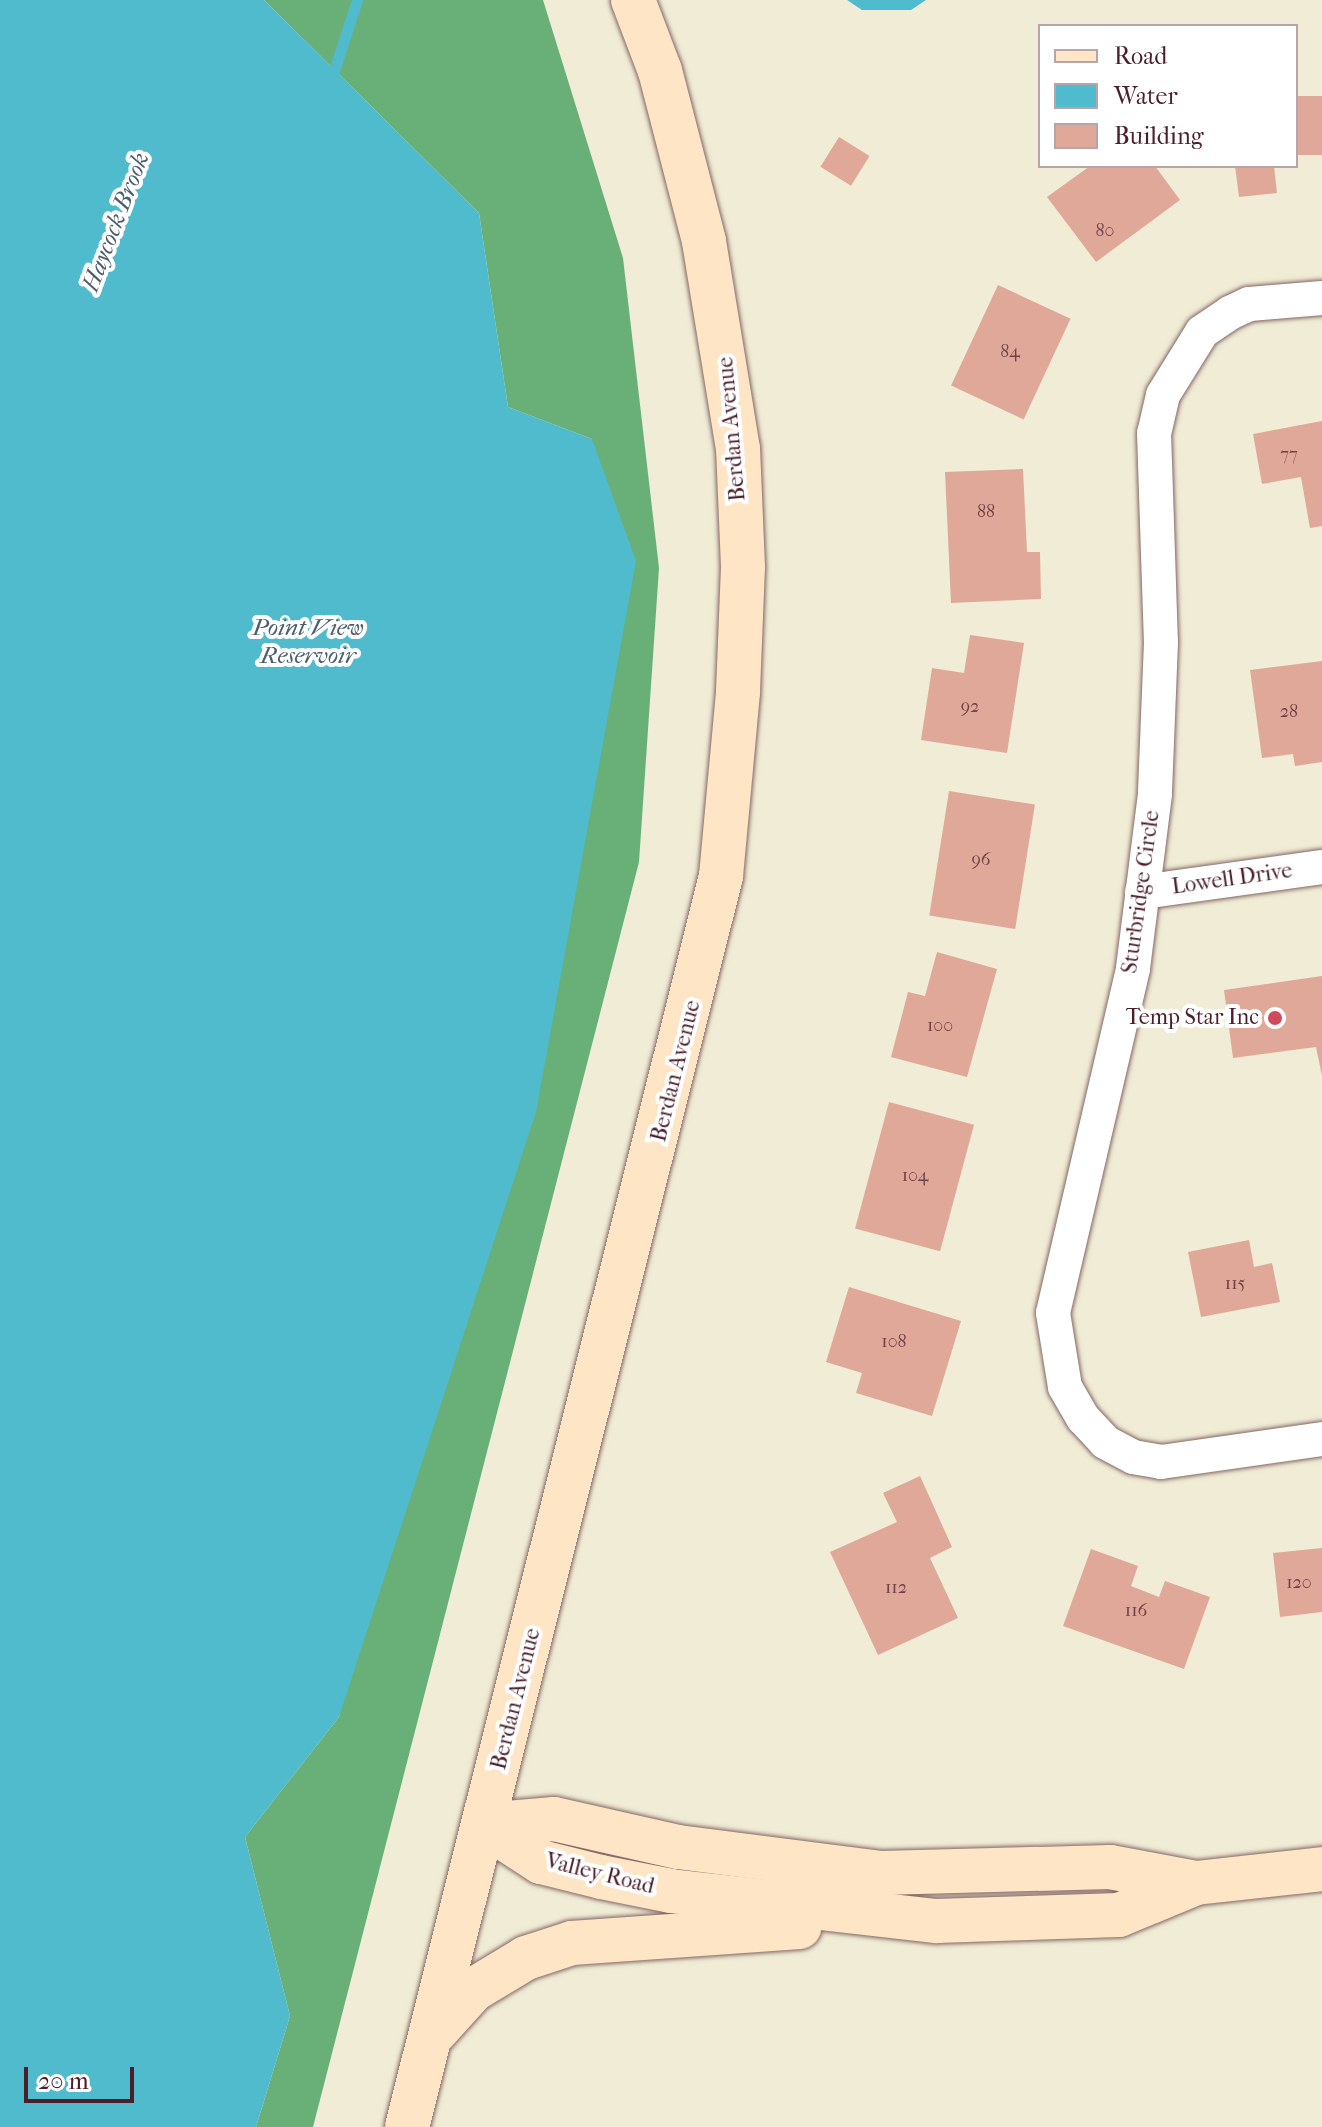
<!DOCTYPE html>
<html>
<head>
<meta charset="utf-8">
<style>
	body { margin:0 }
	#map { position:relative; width:1322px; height:2127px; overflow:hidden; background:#f0ecd5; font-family:"IM FELL French Canon",serif }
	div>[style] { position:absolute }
	.forest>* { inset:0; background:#68b078 }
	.water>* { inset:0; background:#50bbcc }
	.stream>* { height:11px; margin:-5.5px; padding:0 5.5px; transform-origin:5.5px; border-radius:5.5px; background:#50bbcc }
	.building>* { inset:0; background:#e0a898; transform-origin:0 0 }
	.roads { filter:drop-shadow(0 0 2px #846766) drop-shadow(0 0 2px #846766) }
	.minor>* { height:34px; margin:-17px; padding:0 17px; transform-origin:17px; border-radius:17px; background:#fff }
	.secondary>* { height:44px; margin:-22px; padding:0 22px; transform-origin:22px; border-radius:22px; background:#fde5c5 }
	.dots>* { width:22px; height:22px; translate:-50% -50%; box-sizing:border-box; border:4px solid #fff; border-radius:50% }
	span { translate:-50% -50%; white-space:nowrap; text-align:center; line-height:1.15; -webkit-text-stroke:8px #fff; paint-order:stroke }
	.number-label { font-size:18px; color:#704146 }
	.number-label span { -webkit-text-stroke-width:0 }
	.street-label { font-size:22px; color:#4a1f2b }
	.poi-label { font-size:22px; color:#4a1f2b }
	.right { translate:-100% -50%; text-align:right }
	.water-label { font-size:24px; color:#4c5d6b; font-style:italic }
	.legend { position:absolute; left:1038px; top:24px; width:260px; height:144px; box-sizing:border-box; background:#fff; border:2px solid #b7a5aa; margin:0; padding:10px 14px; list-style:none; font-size:24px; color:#4a1f2b }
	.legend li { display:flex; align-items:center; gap:16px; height:40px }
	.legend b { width:40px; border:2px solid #b7a5aa }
	.scale { position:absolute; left:24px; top:2067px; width:110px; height:36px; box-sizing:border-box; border:4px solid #4a1f2b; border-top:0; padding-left:10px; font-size:24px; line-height:28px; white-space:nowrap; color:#4a1f2b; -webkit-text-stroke:6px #fff; paint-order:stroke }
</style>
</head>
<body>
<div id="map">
	<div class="forest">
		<div style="clip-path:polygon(264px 0,543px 0,623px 258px,659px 568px,639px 862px,313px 2127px,256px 2127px,290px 2016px,245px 1837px,339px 1717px,592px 439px,508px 407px,479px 213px)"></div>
	</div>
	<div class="water">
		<div style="clip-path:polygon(0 0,264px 0,479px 213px,508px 407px,592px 439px,636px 561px,536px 1112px,339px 1717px,245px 1837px,290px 2016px,256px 2127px,0 2127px)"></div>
		<div style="clip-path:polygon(847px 0,926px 0,911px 10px,862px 10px)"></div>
	</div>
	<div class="stream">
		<div style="left:330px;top:83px;width:87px;rotate:-72deg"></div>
	</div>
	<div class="building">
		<div style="left:1322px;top:96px;width:59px;height:26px;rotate:90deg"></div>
		<div style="left:839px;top:137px;width:36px;height:35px;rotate:32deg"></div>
		<div style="clip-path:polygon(1090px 166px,1155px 166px,1180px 200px,1096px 262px,1047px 197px)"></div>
		<div style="clip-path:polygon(1235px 166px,1274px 166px,1277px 193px,1239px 197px)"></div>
		<div style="left:998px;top:285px;width:80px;height:111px;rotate:25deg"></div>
		<div style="clip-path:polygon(1322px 421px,1322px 526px,1310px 528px,1301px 477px,1262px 484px,1253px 434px)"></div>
		<div style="clip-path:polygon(1023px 469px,1027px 552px,1040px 552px,1041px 599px,951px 603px,945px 472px)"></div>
		<div style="clip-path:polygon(970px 635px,1024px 643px,1007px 753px,921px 740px,932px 668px,964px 673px)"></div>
		<div style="clip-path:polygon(1322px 661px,1322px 762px,1295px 766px,1293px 754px,1262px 758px,1250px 670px)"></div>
		<div style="left:949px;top:791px;width:87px;height:126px;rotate:9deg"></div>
		<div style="clip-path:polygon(937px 952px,997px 969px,967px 1077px,891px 1057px,908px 992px,925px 996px)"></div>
		<div style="clip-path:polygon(1322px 976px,1322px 1076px,1316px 1047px,1233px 1058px,1224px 990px)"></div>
		<div style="left:889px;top:1102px;width:88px;height:131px;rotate:15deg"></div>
		<div style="clip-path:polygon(1249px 1240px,1254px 1267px,1272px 1263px,1280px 1302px,1201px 1317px,1188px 1252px)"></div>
		<div style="clip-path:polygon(849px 1287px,961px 1321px,932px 1416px,856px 1393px,862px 1373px,826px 1362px)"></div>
		<div style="clip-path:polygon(920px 1476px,952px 1547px,930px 1558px,958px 1618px,878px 1655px,830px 1552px,897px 1522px,883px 1493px)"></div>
		<div style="clip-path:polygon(1322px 1548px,1322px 1612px,1280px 1617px,1273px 1553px)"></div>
		<div style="clip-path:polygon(1091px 1549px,1138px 1566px,1131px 1586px,1159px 1597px,1165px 1581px,1210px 1597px,1184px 1669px,1063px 1626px)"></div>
	</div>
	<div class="roads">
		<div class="minor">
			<div style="left:1322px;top:298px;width:73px;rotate:175.3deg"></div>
			<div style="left:1249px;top:304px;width:21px;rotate:155deg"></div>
			<div style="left:1230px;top:313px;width:34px;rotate:146deg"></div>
			<div style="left:1202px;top:332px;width:74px;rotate:121.8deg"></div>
			<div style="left:1163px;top:395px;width:39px;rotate:103deg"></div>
			<div style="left:1154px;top:433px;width:209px;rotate:88.1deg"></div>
			<div style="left:1161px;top:642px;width:152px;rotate:92.3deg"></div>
			<div style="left:1155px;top:794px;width:176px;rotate:97.2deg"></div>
			<div style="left:1133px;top:969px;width:353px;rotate:103.1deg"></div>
			<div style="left:1053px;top:1313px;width:75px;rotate:80.8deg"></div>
			<div style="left:1065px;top:1387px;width:36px;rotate:60deg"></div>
			<div style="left:1083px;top:1418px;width:33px;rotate:47deg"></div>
			<div style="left:1105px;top:1442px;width:32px;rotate:28deg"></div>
			<div style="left:1133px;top:1457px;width:28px;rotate:10deg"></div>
			<div style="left:1161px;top:1462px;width:163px;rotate:-8.1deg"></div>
			<div style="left:1142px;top:892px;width:182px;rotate:-7.9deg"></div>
		</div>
		<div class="secondary">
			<div style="left:484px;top:1825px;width:68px;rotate:33deg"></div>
			<div style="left:541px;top:1862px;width:62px;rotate:14deg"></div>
			<div style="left:601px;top:1877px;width:71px;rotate:11.3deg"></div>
			<div style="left:671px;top:1891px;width:267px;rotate:6.5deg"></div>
			<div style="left:936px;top:1921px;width:183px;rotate:-1.9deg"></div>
			<div style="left:1119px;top:1915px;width:83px;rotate:-22.6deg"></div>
			<div style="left:1196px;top:1883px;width:127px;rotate:-6.3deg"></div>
			<div style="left:484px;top:1825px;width:70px;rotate:-4.9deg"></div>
			<div style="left:554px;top:1819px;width:127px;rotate:12.7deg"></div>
			<div style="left:678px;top:1847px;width:205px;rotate:7.3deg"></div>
			<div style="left:881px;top:1873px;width:229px;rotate:-1.5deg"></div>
			<div style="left:1110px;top:1867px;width:87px;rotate:10.5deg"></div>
			<div style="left:435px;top:2032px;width:57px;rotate:-47.9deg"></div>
			<div style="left:473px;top:1990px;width:62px;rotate:-31.1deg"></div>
			<div style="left:526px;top:1958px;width:48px;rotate:-18.1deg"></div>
			<div style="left:572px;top:1943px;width:228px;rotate:-4deg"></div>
			<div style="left:407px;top:2127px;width:1290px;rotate:-75.91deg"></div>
			<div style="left:721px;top:876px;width:186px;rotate:-84.7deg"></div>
			<div style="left:738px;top:691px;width:124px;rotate:-87.7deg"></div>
			<div style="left:743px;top:567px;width:118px;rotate:-92.4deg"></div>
			<div style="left:738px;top:449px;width:211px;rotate:-99.3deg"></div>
			<div style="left:704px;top:241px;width:176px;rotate:-104.5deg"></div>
			<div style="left:660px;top:71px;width:76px;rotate:-110.8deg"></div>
		</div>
	</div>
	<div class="dots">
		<div style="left:1275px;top:1018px;background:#d1495b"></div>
	</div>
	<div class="number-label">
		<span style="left:1105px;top:231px">80</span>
		<span style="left:1010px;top:352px">84</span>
		<span style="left:1289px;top:455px">77</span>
		<span style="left:986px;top:512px">88</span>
		<span style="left:970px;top:707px">92</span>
		<span style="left:1289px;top:712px">28</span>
		<span style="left:981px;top:860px">96</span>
		<span style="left:940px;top:1026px">100</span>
		<span style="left:915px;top:1176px">104</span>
		<span style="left:1235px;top:1284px">115</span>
		<span style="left:894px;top:1342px">108</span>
		<span style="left:1299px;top:1583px">120</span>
		<span style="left:896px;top:1588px">112</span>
		<span style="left:1136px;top:1611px">116</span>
	</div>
	<div class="street-label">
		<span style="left:732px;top:429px;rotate:-95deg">Berdan Avenue</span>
		<span style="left:1232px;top:879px;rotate:-8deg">Lowell Drive</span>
		<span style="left:1141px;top:892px;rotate:-82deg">Sturbridge Circle</span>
		<span style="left:676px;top:1071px;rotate:-76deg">Berdan Avenue</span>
		<span style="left:516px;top:1699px;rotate:-76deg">Berdan Avenue</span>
		<span style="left:600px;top:1874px;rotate:14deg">Valley Road</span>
	</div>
	<div class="poi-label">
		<span class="right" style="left:1259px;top:1018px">Temp Star Inc</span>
	</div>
	<div class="water-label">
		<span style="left:116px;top:222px;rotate:-69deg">Haycock Brook</span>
		<span style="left:308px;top:642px">Point View<br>Reservoir</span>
	</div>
	<ul class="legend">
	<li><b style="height:10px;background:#fde5c5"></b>Road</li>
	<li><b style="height:22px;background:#50bbcc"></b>Water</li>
	<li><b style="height:22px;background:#e0a898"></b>Building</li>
	</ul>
	<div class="scale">20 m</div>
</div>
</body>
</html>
